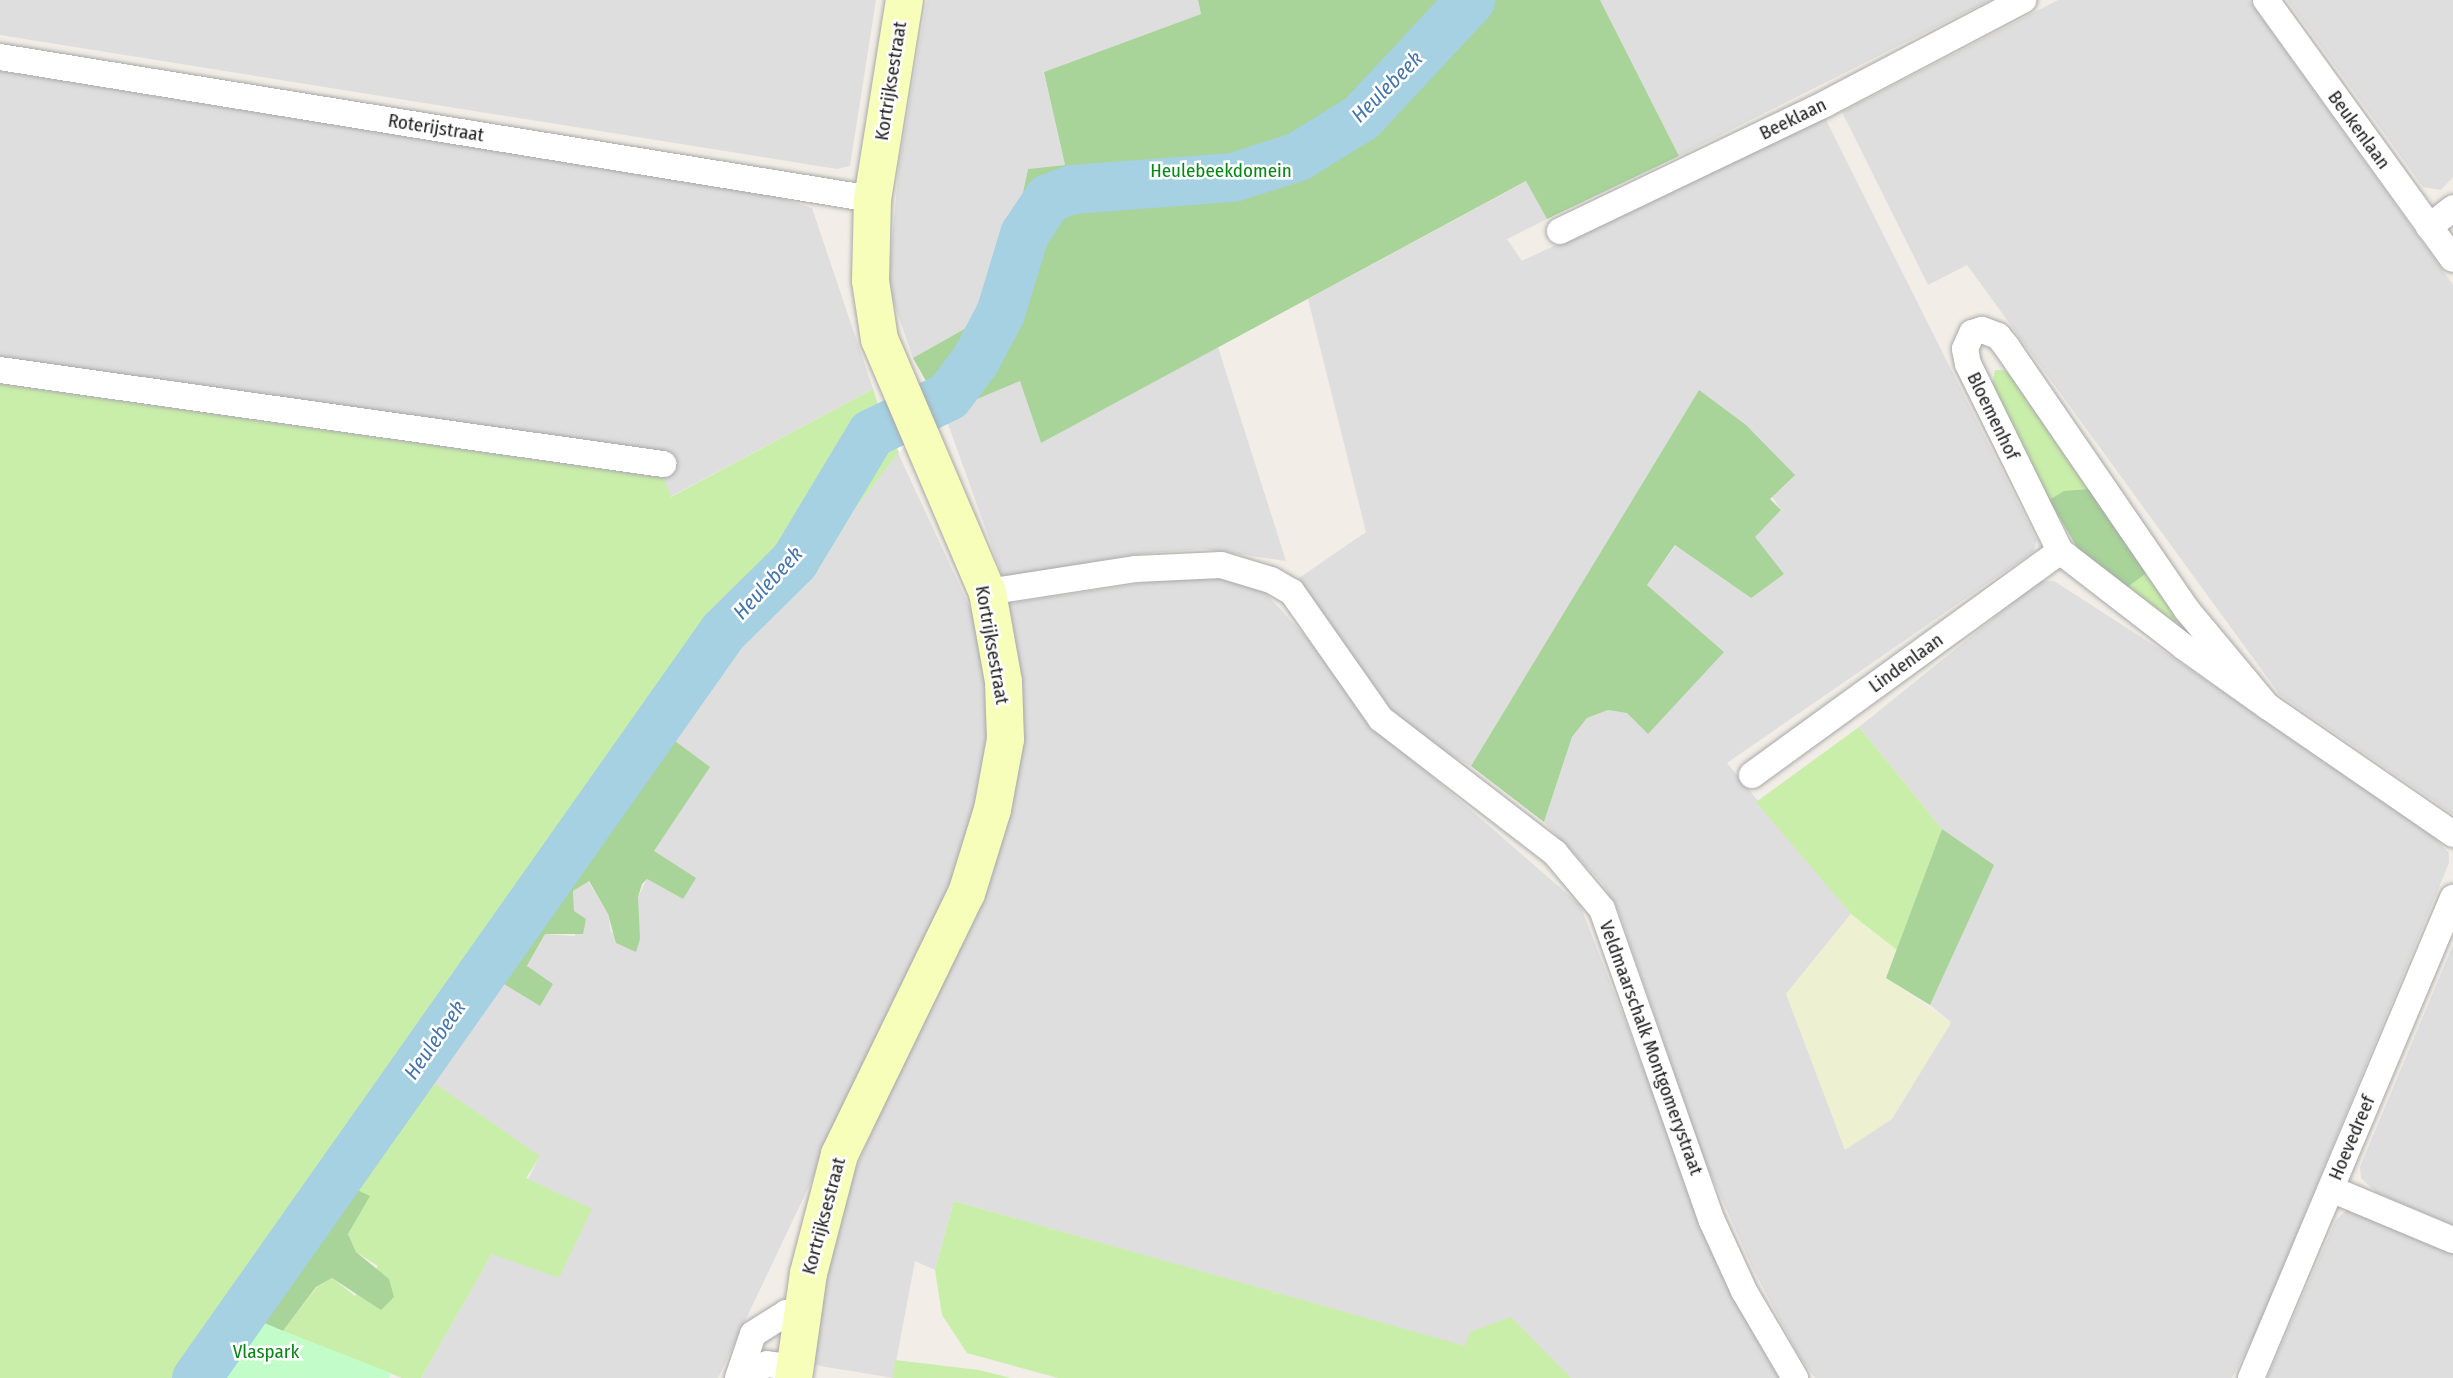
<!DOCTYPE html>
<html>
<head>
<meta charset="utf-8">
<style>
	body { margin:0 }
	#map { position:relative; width:2453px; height:1378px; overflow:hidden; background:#f2eee7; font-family:"Fira Sans Condensed",sans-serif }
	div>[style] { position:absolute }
	.residential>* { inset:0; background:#dfdede }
	.farmland>* { inset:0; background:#edf1d1 }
	.grass>* { inset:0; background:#c9eeaa }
	.forest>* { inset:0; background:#a8d399 }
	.park>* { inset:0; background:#c2fdc9 }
	.pier>* { inset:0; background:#fff }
	.river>* { height:49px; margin:-24.5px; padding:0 24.5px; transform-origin:24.5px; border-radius:24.5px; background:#a5d1e2 }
	.roads { filter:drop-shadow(0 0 2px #a8a8a8) drop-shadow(0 0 2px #a8a8a8) }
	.street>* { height:26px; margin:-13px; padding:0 13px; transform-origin:13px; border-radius:13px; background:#fff }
	.secondary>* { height:37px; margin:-18.5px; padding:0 18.5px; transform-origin:18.5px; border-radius:18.5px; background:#f7feb9 }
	span { translate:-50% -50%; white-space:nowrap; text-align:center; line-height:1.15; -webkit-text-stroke:5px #fff; paint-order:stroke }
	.street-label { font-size:19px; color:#212121 }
	.park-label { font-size:19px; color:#058915 }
	.water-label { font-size:21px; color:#4375b0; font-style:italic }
</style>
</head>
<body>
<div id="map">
	<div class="residential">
		<div style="clip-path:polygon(0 0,876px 0,850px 166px,837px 169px,0 35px)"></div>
		<div style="clip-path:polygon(927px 0,1198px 0,1201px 14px,1044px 72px,1065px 165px,1028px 169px,998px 310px,913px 358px,888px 286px,899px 165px)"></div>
		<div style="clip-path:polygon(1600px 0,1990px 0,1679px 156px)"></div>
		<div style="clip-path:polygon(2058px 0,2249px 0,2453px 285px,2453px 814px,2280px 695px,1967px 265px,1928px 285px,1842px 112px)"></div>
		<div style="clip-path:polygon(2287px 0,2453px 0,2453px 177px,2441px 190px,2423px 187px)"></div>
		<div style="clip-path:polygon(0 71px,771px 195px,812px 208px,873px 389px,670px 497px,663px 478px,0 384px)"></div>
		<div style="clip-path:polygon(1825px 118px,2037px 541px,2033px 552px,1727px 763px,1851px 914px,1786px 994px,1951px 1022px,1930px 1005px,1993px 865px,1942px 829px,1859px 727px,2040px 581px,2054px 581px,2169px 655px,2434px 837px,2449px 853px,2449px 863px,2257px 1330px,2232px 1378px,1815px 1378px,1798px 1354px,1752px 1267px,1702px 1154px,1620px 914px,1602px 883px,1544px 822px,1572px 737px,1587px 718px,1608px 710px,1627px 713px,1724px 652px,1647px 585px,1676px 545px,1751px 598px,1754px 537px,1781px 510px,1699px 390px,1471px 766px,1409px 734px,1380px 705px,1299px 578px,1366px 532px,1308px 299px,1527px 181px,1547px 219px,1507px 239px,1522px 261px)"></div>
		<div style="clip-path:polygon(1218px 347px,1286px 561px,1204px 549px,1138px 554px,1003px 577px,944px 413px,1020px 380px,1041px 443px)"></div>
		<div style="clip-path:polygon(898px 453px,972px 612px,992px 687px,989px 771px,962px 864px,718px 1378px,421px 1378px,492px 1254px,539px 1157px,427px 1078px,494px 978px,540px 1006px,527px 967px,545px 934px,575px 936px,573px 891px,588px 881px,608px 914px,611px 933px,638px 914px,638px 897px,647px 879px,683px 899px,654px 851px,709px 767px,675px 741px,763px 618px,818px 570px,851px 514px)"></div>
		<div style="clip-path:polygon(1228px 575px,1259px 586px,1316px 648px,1371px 723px,1580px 905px,1732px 1296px,1785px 1378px,1571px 1378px,1558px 1368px,1466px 1347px,954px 1201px,935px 1270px,915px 1261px,893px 1378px,808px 1364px,841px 1202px,966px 920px,1005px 604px,1163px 580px)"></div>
		<div style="clip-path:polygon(2453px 945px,2453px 1225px,2377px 1193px,2361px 1178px,2360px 1167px)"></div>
		<div style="clip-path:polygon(2348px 1209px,2453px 1253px,2453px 1378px,2267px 1378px,2336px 1220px)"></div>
	</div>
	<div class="farmland">
		<div style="clip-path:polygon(1851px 914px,1897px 950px,1887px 978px,1951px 1023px,1892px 1119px,1845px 1150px,1786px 994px)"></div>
	</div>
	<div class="grass">
		<div style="clip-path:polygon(1995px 370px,2004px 370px,2013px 377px,2091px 489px,2049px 500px,1992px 386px)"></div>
		<div style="clip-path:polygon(0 384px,664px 478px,671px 497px,873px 389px,879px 407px,857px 434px,792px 549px,709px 625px,178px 1378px,0 1378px)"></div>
		<div style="clip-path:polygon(893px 438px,899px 452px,851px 514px,818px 570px,805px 558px,831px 517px)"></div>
		<div style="clip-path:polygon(2148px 572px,2179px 612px,2178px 620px,2170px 624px,2121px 592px)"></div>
		<div style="clip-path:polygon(754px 612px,763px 618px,725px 666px,713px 659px)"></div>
		<div style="clip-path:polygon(1859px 727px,1942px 829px,1897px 950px,1851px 914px,1756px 802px)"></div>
		<div style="clip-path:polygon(427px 1078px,540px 1156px,526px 1178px,592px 1209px,559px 1278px,492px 1254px,421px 1378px,402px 1378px,283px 1331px,317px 1287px,332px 1278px,355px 1296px,378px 1266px,356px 1252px,348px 1234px,369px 1197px,349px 1186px)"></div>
		<div style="clip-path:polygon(954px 1201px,1465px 1346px,1470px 1332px,1511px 1317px,1571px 1378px,1058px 1378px,967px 1353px,942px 1315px,935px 1270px)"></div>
		<div style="clip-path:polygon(895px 1360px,979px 1370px,1011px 1378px,893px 1378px)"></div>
	</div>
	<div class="forest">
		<div style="clip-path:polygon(1198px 0,1600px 0,1679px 156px,1547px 219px,1526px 181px,1041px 443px,1020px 381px,944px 413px,913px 358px,998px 310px,1028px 169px,1065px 165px,1044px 72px,1201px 14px)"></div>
		<div style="clip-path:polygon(1699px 390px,1746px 425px,1795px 475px,1770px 499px,1781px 510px,1755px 537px,1784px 574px,1751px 598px,1675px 545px,1647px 585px,1724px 652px,1648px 734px,1627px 713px,1608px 710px,1587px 718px,1572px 737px,1544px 822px,1471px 766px)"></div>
		<div style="clip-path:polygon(2091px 489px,2148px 572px,2121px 592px,2078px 549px,2049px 500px,2064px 491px)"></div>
		<div style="clip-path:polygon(805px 558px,818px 570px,802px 586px,763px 618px,754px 612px)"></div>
		<div style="clip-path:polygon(713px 659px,725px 666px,675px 741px,710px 767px,654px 851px,696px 878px,683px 899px,647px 879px,642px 884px,638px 897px,640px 939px,636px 952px,616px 943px,608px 914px,589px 881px,573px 891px,574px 911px,586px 919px,583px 934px,545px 934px,527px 966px,553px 984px,540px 1006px,494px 978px)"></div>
		<div style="clip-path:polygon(1942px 829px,1994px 865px,1930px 1005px,1886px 978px)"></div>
		<div style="clip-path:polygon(349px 1186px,370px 1196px,348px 1234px,356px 1252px,389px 1279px,394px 1297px,381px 1310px,332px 1278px,316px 1287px,283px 1331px,257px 1320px)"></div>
	</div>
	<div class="park">
		<div style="clip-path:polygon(257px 1320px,283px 1331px,391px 1373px,389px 1378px,217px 1378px)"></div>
	</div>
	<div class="pier">
		<div style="clip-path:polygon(928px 382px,944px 413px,899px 452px,879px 407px)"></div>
	</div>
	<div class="river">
		<div style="left:196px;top:1378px;width:914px;rotate:-54.8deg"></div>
		<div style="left:723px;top:631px;width:100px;rotate:-44.6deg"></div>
		<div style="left:794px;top:561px;width:149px;rotate:-59deg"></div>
		<div style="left:871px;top:433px;width:85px;rotate:-25.7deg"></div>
		<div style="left:948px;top:396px;width:45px;rotate:-53.1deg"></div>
		<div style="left:975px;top:360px;width:53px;rotate:-62deg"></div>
		<div style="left:1000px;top:313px;width:83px;rotate:-73.1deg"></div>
		<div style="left:1024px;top:234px;width:43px;rotate:-56.3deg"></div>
		<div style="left:1048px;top:198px;width:26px;rotate:-21deg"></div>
		<div style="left:1072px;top:189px;width:161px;rotate:-4.3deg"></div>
		<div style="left:1233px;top:177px;width:68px;rotate:-17.9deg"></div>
		<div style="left:1298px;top:156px;width:74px;rotate:-31.8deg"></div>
		<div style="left:1361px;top:117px;width:160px;rotate:-47deg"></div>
	</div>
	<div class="roads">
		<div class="street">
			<div style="left:2266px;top:0;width:319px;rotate:54.2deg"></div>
			<div style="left:0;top:57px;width:883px;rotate:9.25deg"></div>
			<div style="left:2429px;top:227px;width:31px;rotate:-38deg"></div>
			<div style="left:1560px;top:231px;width:294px;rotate:-25.6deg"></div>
			<div style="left:1825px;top:104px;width:224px;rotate:-27.7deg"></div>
			<div style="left:0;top:370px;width:670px;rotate:8.07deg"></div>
			<div style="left:987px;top:592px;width:151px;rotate:-8.8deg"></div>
			<div style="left:1136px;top:569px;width:85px;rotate:-2.7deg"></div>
			<div style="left:1221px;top:565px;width:52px;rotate:16.7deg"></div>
			<div style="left:1271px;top:580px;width:24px;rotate:30deg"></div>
			<div style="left:1292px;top:592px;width:155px;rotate:55deg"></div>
			<div style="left:1381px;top:719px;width:220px;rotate:37.6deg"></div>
			<div style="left:1555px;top:853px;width:73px;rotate:50deg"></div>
			<div style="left:1602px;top:909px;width:331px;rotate:70.6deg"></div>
			<div style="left:1712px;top:1221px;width:77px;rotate:65.4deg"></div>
			<div style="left:1744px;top:1291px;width:101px;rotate:59.6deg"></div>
			<div style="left:2267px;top:706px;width:125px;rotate:-129.8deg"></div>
			<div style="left:2187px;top:610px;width:319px;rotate:-124.4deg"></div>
			<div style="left:2007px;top:347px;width:14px;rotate:-129deg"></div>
			<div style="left:1998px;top:336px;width:17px;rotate:-159deg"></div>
			<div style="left:1982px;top:330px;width:10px;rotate:163deg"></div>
			<div style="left:1972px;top:333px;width:17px;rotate:114deg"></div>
			<div style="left:1965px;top:349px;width:15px;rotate:79deg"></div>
			<div style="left:1968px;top:364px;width:208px;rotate:63.8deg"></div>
			<div style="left:2060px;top:551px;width:157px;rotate:37.7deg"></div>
			<div style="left:2184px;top:647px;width:102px;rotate:35.4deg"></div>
			<div style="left:2267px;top:706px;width:226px;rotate:34.5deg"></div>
			<div style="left:1752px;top:775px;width:381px;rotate:-36deg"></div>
			<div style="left:2331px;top:1189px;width:132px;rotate:22.7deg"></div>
			<div style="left:739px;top:1376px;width:30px;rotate:-23deg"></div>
			<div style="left:767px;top:1364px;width:28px;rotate:8deg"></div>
			<div style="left:738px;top:1378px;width:46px;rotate:-71.2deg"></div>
			<div style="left:753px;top:1334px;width:39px;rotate:-32deg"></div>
			<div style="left:786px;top:1313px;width:16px;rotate:11deg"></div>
			<div style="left:2251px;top:1378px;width:521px;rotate:-67.18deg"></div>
		</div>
		<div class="secondary">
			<div style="left:793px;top:1378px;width:106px;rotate:-81.9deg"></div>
			<div style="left:808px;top:1273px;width:123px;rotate:-75.4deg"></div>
			<div style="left:839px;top:1154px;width:290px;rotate:-64.1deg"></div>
			<div style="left:966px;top:893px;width:88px;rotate:-72.8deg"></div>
			<div style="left:992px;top:809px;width:71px;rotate:-79.5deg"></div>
			<div style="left:1005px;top:739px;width:58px;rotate:-92deg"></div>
			<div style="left:1003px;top:681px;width:90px;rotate:-100.2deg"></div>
			<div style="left:987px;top:592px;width:275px;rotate:-113.1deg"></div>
			<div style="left:879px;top:339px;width:60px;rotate:-98.7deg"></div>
			<div style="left:870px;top:280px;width:81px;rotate:-88.6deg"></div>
			<div style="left:872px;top:199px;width:202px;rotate:-80.9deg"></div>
		</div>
	</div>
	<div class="street-label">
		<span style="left:891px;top:81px;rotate:-81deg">Kortrijksestraat</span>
		<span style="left:1793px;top:119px;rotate:-26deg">Beeklaan</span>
		<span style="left:436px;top:128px;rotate:9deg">Roterijstraat</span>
		<span style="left:2359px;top:130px;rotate:54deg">Beukenlaan</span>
		<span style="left:1993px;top:416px;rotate:64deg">Bloemenhof</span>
		<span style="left:992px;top:645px;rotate:80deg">Kortrijksestraat</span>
		<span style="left:1906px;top:663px;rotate:-36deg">Lindenlaan</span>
		<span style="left:1651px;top:1048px;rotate:70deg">Veldmaarschalk Montgomerystraat</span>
		<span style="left:2352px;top:1138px;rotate:-67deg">Hoevedreef</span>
		<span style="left:824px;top:1216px;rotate:-75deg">Kortrijksestraat</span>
	</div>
	<div class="park-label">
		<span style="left:1221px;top:171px">Heulebeekdomein</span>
		<span style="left:266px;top:1352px">Vlaspark</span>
	</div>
	<div class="water-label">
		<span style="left:1387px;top:87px;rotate:-45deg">Heulebeek</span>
		<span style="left:768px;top:583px;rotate:-47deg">Heulebeek</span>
		<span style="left:435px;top:1040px;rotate:-55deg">Heulebeek</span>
	</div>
</div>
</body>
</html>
